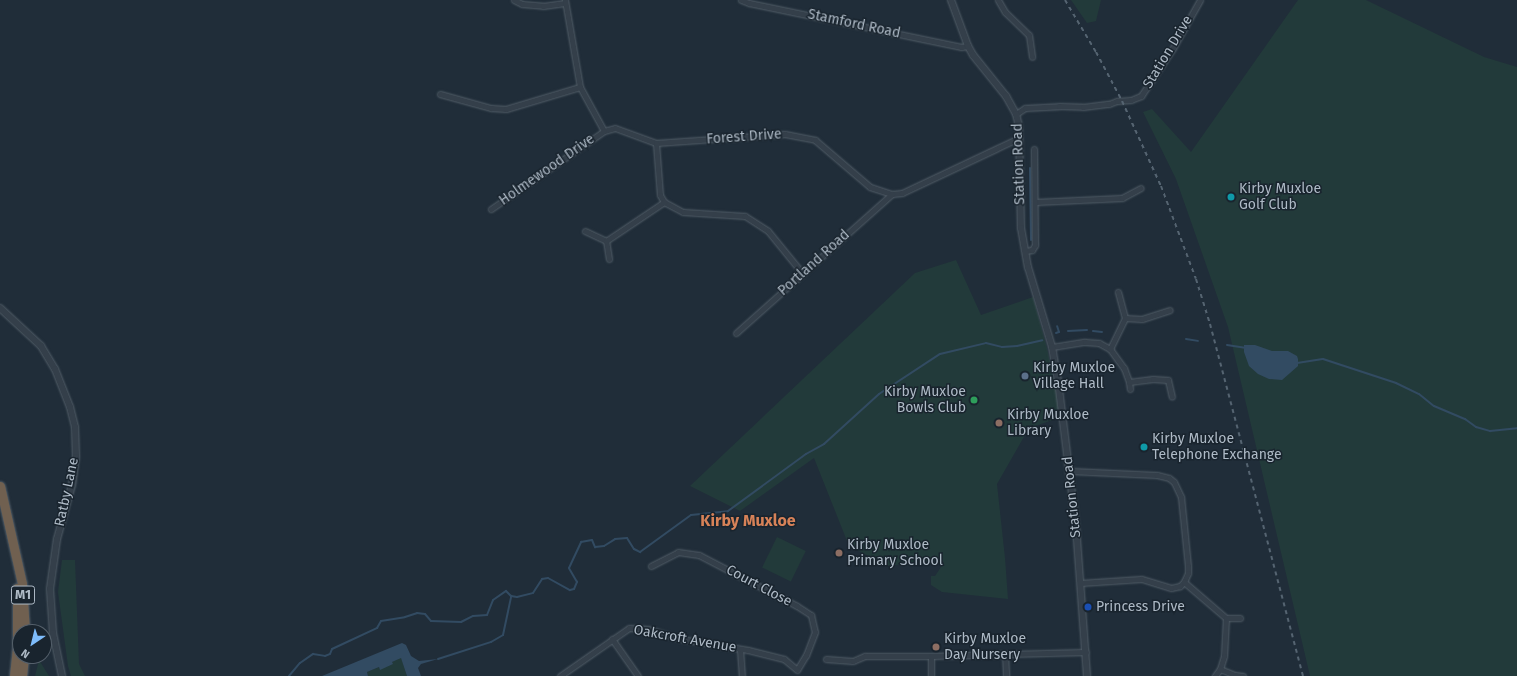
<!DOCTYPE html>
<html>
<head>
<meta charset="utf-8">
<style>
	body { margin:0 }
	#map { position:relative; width:1517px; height:676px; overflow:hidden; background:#202d39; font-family:"Fira Sans",sans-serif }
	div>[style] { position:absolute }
	.green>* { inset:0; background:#223a3a; transform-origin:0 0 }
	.water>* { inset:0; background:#324b62 }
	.stream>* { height:2px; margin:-1px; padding:0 1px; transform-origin:1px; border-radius:1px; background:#324b62 }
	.roads { filter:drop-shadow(0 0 1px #515d67) drop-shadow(0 0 1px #515d67) }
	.minor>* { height:5px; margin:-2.5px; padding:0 2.5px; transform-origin:2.5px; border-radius:2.5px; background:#343f4a }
	.tertiary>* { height:6px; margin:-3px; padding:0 3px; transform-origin:3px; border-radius:3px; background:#343f4a }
	.motorway>* { height:9px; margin:-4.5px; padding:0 4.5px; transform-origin:4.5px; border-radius:4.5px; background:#706050 }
	.rail>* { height:2px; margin-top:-1px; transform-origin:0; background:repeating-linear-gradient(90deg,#556471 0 4px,transparent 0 8px) }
	.dots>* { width:11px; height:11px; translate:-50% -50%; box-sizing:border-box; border:2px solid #19242e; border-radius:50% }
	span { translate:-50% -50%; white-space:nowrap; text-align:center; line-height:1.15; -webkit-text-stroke:3px #19242e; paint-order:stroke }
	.shield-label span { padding:1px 3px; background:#19242e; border:1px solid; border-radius:3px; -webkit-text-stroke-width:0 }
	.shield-label { font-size:13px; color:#aebac6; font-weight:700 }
	.street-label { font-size:14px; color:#aebac6 }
	.poi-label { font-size:14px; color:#aebac6 }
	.left { translate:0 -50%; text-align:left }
	.right { translate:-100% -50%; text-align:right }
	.quarter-label { font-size:16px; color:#d78258; font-weight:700 }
	.north { position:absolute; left:12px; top:624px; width:40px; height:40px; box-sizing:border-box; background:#19242e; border:1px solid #55606b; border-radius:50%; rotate:215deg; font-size:11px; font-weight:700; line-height:16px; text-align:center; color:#aebac6 }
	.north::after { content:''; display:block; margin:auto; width:14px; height:18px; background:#7ebcfb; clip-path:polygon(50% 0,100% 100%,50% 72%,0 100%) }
</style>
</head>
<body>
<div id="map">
	<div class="green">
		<div style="clip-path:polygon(1071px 0,1101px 0,1096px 21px,1087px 23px)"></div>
		<div style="clip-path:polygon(1298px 0,1366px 0,1484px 57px,1517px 67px,1517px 676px,1310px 676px,1228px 327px,1176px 179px,1143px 112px,1152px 109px,1191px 152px)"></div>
		<div style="clip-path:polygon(956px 260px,981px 315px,1033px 297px,1047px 348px,1062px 417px,1029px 428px,997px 484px,1005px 558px,1008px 599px,942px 592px,931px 585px,931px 576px,935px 576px,943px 564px,937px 560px,888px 566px,849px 546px,814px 458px,740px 511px,690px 486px,915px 273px)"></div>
		<div style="left:777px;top:537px;width:32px;height:34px;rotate:26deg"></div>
		<div style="clip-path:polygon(62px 560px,75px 560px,79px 664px,85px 676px,71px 676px,68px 666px,58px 592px)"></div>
		<div style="clip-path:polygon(401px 657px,407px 676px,368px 676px,367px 672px,379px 667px,380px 669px)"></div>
		<div style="clip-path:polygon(39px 660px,49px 676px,35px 676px)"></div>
	</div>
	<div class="water">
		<div style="clip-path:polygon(1244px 345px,1255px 345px,1272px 351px,1288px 351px,1297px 356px,1298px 359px,1298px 366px,1282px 380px,1269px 379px,1258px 374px,1249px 366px,1244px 352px)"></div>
		<div style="clip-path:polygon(402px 643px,406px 645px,411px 656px,419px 661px,438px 659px,421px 664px,418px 668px,421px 676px,407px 676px,401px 658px,392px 662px,393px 664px,380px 670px,379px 667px,367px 672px,368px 676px,322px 676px)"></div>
	</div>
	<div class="stream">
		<div style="left:1030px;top:168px;width:72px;rotate:89.2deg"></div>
		<div style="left:1068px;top:331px;width:19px;rotate:-3deg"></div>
		<div style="left:1093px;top:331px;width:9px;rotate:6deg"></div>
		<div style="left:1056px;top:333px;width:3px;rotate:-18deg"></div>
		<div style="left:1059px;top:332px;width:6px;rotate:-108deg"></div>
		<div style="left:1186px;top:339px;width:12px;rotate:9deg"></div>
		<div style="left:1227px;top:345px;width:18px;rotate:9deg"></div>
		<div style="left:1297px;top:363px;width:26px;rotate:-9deg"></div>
		<div style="left:1323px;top:359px;width:77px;rotate:18.2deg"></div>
		<div style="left:1396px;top:383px;width:25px;rotate:26deg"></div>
		<div style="left:1419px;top:394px;width:19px;rotate:39deg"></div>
		<div style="left:1434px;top:406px;width:34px;rotate:23deg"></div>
		<div style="left:1465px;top:419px;width:14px;rotate:36deg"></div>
		<div style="left:1476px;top:427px;width:15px;rotate:16deg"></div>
		<div style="left:1490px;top:431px;width:27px;rotate:-6deg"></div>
		<div style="left:438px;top:659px;width:56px;rotate:-17.8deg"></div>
		<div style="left:491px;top:642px;width:14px;rotate:-30deg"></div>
		<div style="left:503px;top:635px;width:40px;rotate:-78deg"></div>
		<div style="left:289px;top:676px;width:17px;rotate:-50deg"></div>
		<div style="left:300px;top:663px;width:16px;rotate:-35deg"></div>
		<div style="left:313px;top:654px;width:12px;rotate:9deg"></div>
		<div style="left:325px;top:656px;width:5px;rotate:-22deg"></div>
		<div style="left:330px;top:654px;width:5px;rotate:-68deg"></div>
		<div style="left:332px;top:649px;width:50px;rotate:-25deg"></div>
		<div style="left:377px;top:628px;width:8px;rotate:-60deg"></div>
		<div style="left:381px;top:621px;width:24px;rotate:-9deg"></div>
		<div style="left:405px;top:617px;width:13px;rotate:-18deg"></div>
		<div style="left:417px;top:613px;width:8px;rotate:7deg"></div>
		<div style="left:425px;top:614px;width:9px;rotate:49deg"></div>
		<div style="left:431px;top:621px;width:30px;rotate:2deg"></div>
		<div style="left:461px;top:622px;width:13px;rotate:-27deg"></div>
		<div style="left:473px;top:616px;width:14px;rotate:-4deg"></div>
		<div style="left:487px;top:615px;width:16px;rotate:-68deg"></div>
		<div style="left:493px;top:600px;width:16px;rotate:-35deg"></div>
		<div style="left:506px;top:591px;width:7px;rotate:45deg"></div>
		<div style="left:511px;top:596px;width:6px;rotate:9deg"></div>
		<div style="left:517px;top:597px;width:16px;rotate:-14deg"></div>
		<div style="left:533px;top:593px;width:17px;rotate:-57deg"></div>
		<div style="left:542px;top:579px;width:6px;rotate:-9deg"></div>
		<div style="left:548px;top:578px;width:25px;rotate:29deg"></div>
		<div style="left:570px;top:590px;width:4px;rotate:-14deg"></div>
		<div style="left:574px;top:589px;width:8px;rotate:-67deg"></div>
		<div style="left:577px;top:582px;width:16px;rotate:-120deg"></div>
		<div style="left:569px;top:568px;width:29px;rotate:-65deg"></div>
		<div style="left:581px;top:542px;width:11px;rotate:-10deg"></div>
		<div style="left:592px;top:540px;width:8px;rotate:67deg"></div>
		<div style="left:595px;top:547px;width:9px;rotate:-6deg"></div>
		<div style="left:604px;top:546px;width:13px;rotate:-32deg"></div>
		<div style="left:615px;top:539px;width:12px;rotate:-5deg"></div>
		<div style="left:627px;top:538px;width:13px;rotate:58deg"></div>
		<div style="left:634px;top:549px;width:7px;rotate:27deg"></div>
		<div style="left:640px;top:552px;width:63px;rotate:-36deg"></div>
		<div style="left:691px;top:515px;width:37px;rotate:-6deg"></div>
		<div style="left:728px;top:511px;width:97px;rotate:-36.2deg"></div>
		<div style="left:806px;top:454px;width:21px;rotate:-29deg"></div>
		<div style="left:824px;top:444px;width:74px;rotate:-42.3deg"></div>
		<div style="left:879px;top:394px;width:73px;rotate:-33.3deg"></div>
		<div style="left:940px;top:354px;width:47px;rotate:-13.4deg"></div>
		<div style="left:986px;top:343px;width:16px;rotate:14deg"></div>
		<div style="left:1002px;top:347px;width:15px;rotate:-4deg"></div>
		<div style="left:1017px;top:346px;width:26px;rotate:-13deg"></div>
	</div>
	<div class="roads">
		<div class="minor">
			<div style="left:514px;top:0;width:9px;rotate:27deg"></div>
			<div style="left:522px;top:4px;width:21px;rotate:5deg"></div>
			<div style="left:543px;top:6px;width:22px;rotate:-8deg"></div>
			<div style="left:565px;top:0;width:88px;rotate:80.2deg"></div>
			<div style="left:580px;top:87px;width:50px;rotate:61.4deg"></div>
			<div style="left:604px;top:131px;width:11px;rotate:-15deg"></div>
			<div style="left:615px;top:128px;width:44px;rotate:20.1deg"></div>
			<div style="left:656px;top:143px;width:129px;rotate:-4deg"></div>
			<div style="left:785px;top:134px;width:31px;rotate:11deg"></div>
			<div style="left:815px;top:140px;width:72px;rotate:40.5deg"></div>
			<div style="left:870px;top:187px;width:23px;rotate:18deg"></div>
			<div style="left:892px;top:194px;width:10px;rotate:-6deg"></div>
			<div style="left:902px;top:193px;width:129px;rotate:-25.2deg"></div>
			<div style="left:741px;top:0;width:9px;rotate:21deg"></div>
			<div style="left:749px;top:3px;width:217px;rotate:11.7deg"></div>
			<div style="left:961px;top:47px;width:7px;rotate:-8deg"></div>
			<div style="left:998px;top:0;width:14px;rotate:60deg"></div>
			<div style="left:1005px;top:12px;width:33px;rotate:44deg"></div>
			<div style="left:1029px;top:35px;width:22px;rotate:82deg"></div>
			<div style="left:440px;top:94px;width:53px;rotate:15.4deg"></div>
			<div style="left:491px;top:108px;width:15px;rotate:4deg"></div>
			<div style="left:506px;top:109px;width:77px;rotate:-16.6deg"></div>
			<div style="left:1016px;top:114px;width:11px;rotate:-34deg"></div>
			<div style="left:1025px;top:108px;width:34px;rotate:-3deg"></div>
			<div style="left:1059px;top:106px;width:24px;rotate:2deg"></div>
			<div style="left:1083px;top:107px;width:26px;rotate:-7deg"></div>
			<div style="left:1109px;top:104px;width:9px;rotate:-21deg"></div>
			<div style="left:1117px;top:101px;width:14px;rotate:-4deg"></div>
			<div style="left:1131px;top:100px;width:11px;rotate:-22deg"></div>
			<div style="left:1141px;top:96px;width:58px;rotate:-56.3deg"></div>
			<div style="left:1173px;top:48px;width:55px;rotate:-60.6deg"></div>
			<div style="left:656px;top:143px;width:52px;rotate:85.6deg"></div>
			<div style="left:660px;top:195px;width:8px;rotate:60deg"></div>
			<div style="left:664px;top:202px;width:21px;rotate:28deg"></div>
			<div style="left:683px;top:212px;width:62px;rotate:3.7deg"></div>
			<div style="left:745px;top:216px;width:27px;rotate:33deg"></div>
			<div style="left:768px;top:231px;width:55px;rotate:50.9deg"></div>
			<div style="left:1035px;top:202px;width:87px;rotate:-2.6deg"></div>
			<div style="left:1122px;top:198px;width:21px;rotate:-28deg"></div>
			<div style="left:491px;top:209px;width:137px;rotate:-34.6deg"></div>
			<div style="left:585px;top:231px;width:23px;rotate:25deg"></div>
			<div style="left:1025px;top:251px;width:7px;rotate:-8deg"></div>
			<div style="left:1032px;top:250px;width:6px;rotate:-59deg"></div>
			<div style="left:1035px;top:245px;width:96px;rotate:-90.6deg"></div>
			<div style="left:609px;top:259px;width:18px;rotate:-99deg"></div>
			<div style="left:606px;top:241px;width:70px;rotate:-33.9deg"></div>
			<div style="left:1118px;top:292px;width:27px;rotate:75deg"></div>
			<div style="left:736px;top:333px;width:209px;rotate:-41.7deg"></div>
			<div style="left:1052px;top:347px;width:33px;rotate:-9deg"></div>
			<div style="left:1085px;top:342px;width:14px;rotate:4deg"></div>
			<div style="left:1099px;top:343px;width:13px;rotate:29deg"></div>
			<div style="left:1110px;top:349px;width:24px;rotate:54deg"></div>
			<div style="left:1124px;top:368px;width:15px;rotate:70deg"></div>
			<div style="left:1129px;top:382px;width:7px;rotate:82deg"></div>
			<div style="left:1110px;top:349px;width:34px;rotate:-64deg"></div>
			<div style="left:1125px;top:318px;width:17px;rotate:3deg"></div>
			<div style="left:1142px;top:319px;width:29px;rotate:-18deg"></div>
			<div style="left:1129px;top:382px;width:24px;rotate:-7deg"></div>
			<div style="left:1153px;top:379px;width:15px;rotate:4deg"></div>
			<div style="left:1168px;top:380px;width:17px;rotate:77deg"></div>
			<div style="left:1070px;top:471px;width:87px;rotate:2.6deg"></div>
			<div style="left:1157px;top:475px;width:12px;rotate:14deg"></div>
			<div style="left:1169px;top:478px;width:6px;rotate:39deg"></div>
			<div style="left:1174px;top:482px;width:17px;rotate:65deg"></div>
			<div style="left:1181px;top:497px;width:69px;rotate:84.2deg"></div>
			<div style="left:1188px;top:566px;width:7px;rotate:90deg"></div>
			<div style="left:1188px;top:573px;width:10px;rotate:114deg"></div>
			<div style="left:1184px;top:582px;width:6px;rotate:135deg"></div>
			<div style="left:1180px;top:586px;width:9px;rotate:167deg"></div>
			<div style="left:1171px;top:588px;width:31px;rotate:-163deg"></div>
			<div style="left:1141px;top:579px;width:61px;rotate:176.2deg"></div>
			<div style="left:651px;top:566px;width:30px;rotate:-27deg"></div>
			<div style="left:678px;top:552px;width:21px;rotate:8deg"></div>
			<div style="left:699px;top:555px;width:110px;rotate:27.5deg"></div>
			<div style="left:797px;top:606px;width:17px;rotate:33deg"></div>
			<div style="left:811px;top:615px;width:17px;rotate:77deg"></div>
			<div style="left:815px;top:632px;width:25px;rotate:111deg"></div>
			<div style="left:806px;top:655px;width:17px;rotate:121deg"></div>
			<div style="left:1184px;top:582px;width:55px;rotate:40.6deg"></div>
			<div style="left:1226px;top:618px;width:38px;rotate:93deg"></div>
			<div style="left:1224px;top:656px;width:14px;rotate:107deg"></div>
			<div style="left:1220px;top:669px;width:9px;rotate:126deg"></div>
			<div style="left:1226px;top:618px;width:14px"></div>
			<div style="left:612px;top:639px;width:45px;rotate:54.9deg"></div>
			<div style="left:740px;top:649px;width:27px;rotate:86deg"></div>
			<div style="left:1005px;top:654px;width:22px;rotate:87deg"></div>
			<div style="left:931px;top:656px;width:20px;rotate:90deg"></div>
			<div style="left:826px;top:659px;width:27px;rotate:4deg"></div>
			<div style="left:853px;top:661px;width:13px;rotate:-23deg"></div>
			<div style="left:865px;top:656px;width:66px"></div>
			<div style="left:931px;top:656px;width:155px;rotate:-1.5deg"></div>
			<div style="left:1220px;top:669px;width:16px;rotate:22deg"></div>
			<div style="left:1235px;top:675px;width:8px;rotate:7deg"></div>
			<div style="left:560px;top:676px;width:84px;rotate:-34.8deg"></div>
			<div style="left:629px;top:628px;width:19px;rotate:3deg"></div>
			<div style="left:648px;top:629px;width:34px;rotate:17deg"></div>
			<div style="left:681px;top:639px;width:68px;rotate:9.3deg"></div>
			<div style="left:748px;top:650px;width:37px;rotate:14deg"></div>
			<div style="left:784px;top:659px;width:17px;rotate:40deg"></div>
		</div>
		<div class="tertiary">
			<div style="left:951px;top:0;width:49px;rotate:69.7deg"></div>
			<div style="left:968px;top:46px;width:10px;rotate:61deg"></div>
			<div style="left:973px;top:55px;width:53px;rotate:51.2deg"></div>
			<div style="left:1006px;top:96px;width:21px;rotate:61deg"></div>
			<div style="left:1016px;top:114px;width:12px;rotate:76deg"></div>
			<div style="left:1019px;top:126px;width:102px;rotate:88.9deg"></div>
			<div style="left:1021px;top:228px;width:40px;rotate:80deg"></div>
			<div style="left:1028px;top:267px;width:84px;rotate:73.3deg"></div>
			<div style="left:1052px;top:347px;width:35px;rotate:80deg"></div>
			<div style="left:1058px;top:381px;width:146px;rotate:82.9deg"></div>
			<div style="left:1076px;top:526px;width:150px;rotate:85.8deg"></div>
			<div style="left:0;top:308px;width:56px;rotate:42.8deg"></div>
			<div style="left:41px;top:346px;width:27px;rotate:59deg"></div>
			<div style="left:55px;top:369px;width:41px;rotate:68.5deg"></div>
			<div style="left:70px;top:407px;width:21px;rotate:76deg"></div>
			<div style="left:75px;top:427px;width:30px;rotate:88deg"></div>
			<div style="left:76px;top:457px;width:28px;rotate:98deg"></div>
			<div style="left:72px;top:485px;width:56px;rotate:105.5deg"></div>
			<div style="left:57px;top:539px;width:50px;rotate:98deg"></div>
			<div style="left:50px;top:589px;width:44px;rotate:86.1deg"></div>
			<div style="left:53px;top:633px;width:44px;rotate:78.2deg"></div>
		</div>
		<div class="motorway">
			<div style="left:0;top:486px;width:100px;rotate:77.3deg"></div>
			<div style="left:22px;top:584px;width:48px;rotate:86.4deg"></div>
			<div style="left:14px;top:676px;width:27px;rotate:-84deg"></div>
			<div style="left:17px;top:649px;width:61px;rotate:-90deg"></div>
			<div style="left:22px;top:676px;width:20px;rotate:-84deg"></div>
		</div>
	</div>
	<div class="rail">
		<div style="left:1065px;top:0;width:61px;rotate:59.2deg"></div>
		<div style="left:1096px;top:52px;width:55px;rotate:62deg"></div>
		<div style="left:1122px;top:101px;width:94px;rotate:65.4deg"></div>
		<div style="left:1161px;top:186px;width:99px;rotate:69.4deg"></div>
		<div style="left:1196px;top:279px;width:47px;rotate:72.7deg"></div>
		<div style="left:1210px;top:324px;width:364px;rotate:75.2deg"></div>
	</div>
	<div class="dots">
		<div style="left:1231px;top:197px;background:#0f9aa8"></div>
		<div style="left:1025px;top:376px;background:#5c6f8a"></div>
		<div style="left:974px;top:400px;background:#2e9e5b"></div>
		<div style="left:999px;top:423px;background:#8d6e63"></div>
		<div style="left:1144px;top:447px;background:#0f9aa8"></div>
		<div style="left:839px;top:553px;background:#8d6e63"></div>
		<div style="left:1088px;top:607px;background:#1a4fb4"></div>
		<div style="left:936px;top:647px;background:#8d6e63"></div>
	</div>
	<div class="shield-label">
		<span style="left:23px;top:595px">M1</span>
	</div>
	<div class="street-label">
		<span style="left:854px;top:24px;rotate:12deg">Stamford Road</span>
		<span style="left:1168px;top:52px;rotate:-59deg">Station Drive</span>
		<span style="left:744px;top:137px;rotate:-4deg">Forest Drive</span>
		<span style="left:1019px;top:164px;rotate:-92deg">Station Road</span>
		<span style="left:547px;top:170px;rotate:-35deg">Holmewood Drive</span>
		<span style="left:814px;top:263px;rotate:-42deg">Portland Road</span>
		<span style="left:67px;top:492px;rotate:-78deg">Ratby Lane</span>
		<span style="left:1072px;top:497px;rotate:-96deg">Station Road</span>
		<span style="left:759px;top:586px;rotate:28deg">Court Close</span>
		<span style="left:685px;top:639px;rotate:10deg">Oakcroft Avenue</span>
	</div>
	<div class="poi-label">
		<span class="left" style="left:1239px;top:197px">Kirby Muxloe<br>Golf Club</span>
		<span class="left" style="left:1033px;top:376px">Kirby Muxloe<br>Village Hall</span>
		<span class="right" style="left:966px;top:400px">Kirby Muxloe<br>Bowls Club</span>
		<span class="left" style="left:1007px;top:423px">Kirby Muxloe<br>Library</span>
		<span class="left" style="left:1152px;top:447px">Kirby Muxloe<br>Telephone Exchange</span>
		<span class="left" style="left:847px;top:553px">Kirby Muxloe<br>Primary School</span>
		<span class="left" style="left:1096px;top:607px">Princess Drive</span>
		<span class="left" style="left:944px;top:647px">Kirby Muxloe<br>Day Nursery</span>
	</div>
	<div class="quarter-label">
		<span style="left:748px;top:521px">Kirby Muxloe</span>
	</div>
	<div class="north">N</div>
</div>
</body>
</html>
